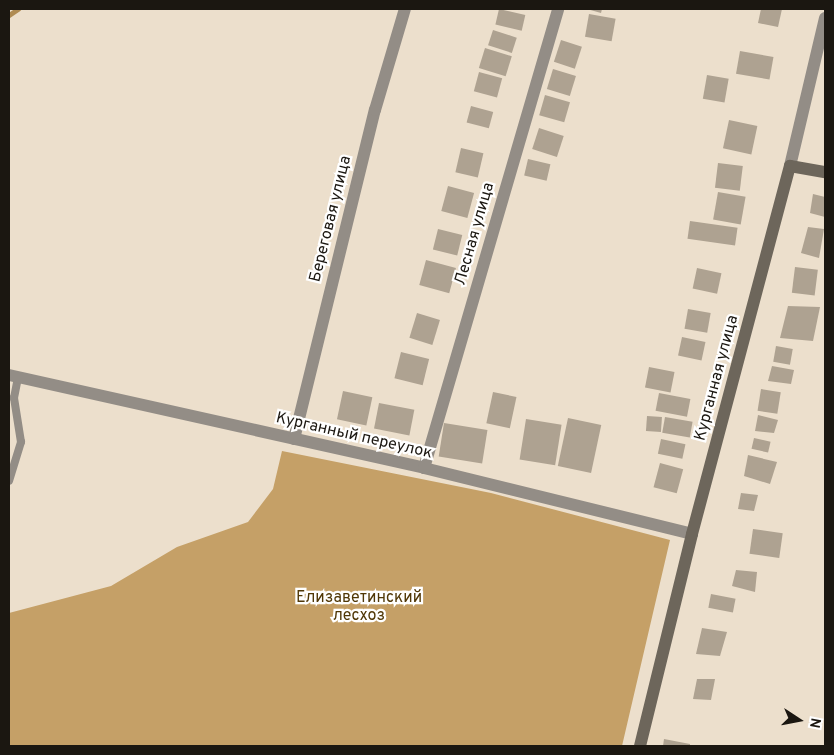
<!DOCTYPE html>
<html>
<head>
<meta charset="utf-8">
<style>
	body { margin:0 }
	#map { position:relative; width:834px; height:755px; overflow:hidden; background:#ecdfcc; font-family:Overpass,sans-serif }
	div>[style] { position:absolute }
	.forest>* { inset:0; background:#c5a067 }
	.stream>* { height:4.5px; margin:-2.25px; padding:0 2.25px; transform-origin:2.25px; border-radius:2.25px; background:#af8b52 }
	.building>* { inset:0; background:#aea291; transform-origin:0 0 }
	.lane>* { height:8px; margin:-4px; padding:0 4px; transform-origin:4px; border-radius:4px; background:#938d86 }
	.street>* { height:12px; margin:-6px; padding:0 6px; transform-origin:6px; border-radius:6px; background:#938d86 }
	.secondary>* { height:12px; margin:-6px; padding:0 6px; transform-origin:6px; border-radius:6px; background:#6d665b }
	span { translate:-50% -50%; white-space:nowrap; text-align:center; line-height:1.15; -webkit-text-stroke:4.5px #fff; paint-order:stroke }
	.street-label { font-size:16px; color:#1b1711 }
	.park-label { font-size:16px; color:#503706 }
	.frame { position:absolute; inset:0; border:10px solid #1b1711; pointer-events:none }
	.north { position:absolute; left:774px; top:695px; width:50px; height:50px; -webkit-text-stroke:4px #fff; paint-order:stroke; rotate:101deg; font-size:14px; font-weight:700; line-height:20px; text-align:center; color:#1b1711 }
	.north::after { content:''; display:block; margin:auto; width:18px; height:22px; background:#1b1711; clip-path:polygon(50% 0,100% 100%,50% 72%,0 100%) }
</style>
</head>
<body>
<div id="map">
	<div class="forest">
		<div style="clip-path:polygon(282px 451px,491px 493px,670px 540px,622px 746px,9px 746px,9px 613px,111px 586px,177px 547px,248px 522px,273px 489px)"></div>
	</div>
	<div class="stream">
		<div style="left:9px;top:15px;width:11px;rotate:-34deg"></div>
	</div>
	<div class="building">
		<div style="left:499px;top:9px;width:27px;height:16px;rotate:13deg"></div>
		<div style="clip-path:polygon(587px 9px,602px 9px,601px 13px)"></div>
		<div style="clip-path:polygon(761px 9px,782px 9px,778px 27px,758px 23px)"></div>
		<div style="left:589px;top:14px;width:27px;height:23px;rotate:10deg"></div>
		<div style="left:493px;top:30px;width:25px;height:16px;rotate:18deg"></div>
		<div style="left:561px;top:40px;width:22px;height:23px;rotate:18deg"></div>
		<div style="left:485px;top:48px;width:28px;height:21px;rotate:17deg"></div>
		<div style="left:740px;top:51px;width:34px;height:23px;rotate:10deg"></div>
		<div style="left:553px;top:69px;width:24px;height:21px;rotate:17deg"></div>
		<div style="left:479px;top:72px;width:24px;height:20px;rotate:15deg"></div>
		<div style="left:707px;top:75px;width:22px;height:24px;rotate:10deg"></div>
		<div style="left:545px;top:95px;width:26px;height:21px;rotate:16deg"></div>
		<div style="left:471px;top:106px;width:23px;height:17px;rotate:15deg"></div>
		<div style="left:729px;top:120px;width:29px;height:29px;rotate:12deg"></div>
		<div style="left:539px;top:128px;width:26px;height:22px;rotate:18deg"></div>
		<div style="left:461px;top:148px;width:23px;height:25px;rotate:13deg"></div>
		<div style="left:528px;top:159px;width:23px;height:17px;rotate:13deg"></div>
		<div style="left:718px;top:163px;width:25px;height:25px;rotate:7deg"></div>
		<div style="left:448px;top:186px;width:27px;height:26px;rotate:15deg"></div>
		<div style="left:718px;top:192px;width:28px;height:28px;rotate:10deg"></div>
		<div style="clip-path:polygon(813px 194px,825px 197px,825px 217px,810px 213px)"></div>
		<div style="left:690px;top:221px;width:48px;height:18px;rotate:8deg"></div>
		<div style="clip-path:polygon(808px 227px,824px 229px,819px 258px,801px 253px)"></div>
		<div style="left:438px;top:229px;width:25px;height:21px;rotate:14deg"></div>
		<div style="left:426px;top:260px;width:31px;height:26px;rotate:15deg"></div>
		<div style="left:795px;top:267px;width:23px;height:26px;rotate:7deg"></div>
		<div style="left:697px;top:268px;width:25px;height:21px;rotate:12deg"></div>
		<div style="clip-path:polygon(788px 306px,820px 307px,813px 341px,780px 338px)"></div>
		<div style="left:688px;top:309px;width:23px;height:20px;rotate:10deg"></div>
		<div style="left:417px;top:313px;width:24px;height:26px;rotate:17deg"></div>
		<div style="left:682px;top:337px;width:24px;height:19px;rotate:12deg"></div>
		<div style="left:776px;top:346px;width:17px;height:16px;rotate:10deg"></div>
		<div style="left:401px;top:352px;width:29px;height:27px;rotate:14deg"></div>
		<div style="clip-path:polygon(772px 366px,794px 370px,791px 384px,768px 381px)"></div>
		<div style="left:649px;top:367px;width:26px;height:21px;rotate:11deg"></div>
		<div style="left:761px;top:389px;width:20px;height:22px;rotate:9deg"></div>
		<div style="left:343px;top:391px;width:30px;height:29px;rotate:12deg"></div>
		<div style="left:493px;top:392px;width:24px;height:32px;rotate:12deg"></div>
		<div style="left:659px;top:393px;width:32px;height:18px;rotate:11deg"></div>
		<div style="left:379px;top:403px;width:36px;height:26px;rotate:11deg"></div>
		<div style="clip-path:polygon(758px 415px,778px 420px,774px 433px,755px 431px)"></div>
		<div style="left:647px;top:416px;width:15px;height:15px;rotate:4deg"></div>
		<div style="left:665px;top:417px;width:28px;height:16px;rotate:10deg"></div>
		<div style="left:568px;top:418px;width:34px;height:49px;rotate:12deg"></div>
		<div style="left:526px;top:419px;width:36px;height:41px;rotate:9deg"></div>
		<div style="left:444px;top:423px;width:44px;height:34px;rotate:9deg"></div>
		<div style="left:754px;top:438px;width:17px;height:11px;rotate:13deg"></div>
		<div style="left:661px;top:439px;width:25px;height:15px;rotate:12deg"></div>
		<div style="clip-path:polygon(748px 455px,777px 462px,770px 484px,744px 476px)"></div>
		<div style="left:660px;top:463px;width:24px;height:25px;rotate:15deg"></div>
		<div style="clip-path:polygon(741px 493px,758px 495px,754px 511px,738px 509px)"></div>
		<div style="left:753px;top:529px;width:30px;height:25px;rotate:8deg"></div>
		<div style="clip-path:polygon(736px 570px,757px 572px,755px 592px,732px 586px)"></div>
		<div style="left:711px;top:594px;width:25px;height:14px;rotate:11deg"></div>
		<div style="clip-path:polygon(702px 628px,727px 632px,720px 656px,696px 654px)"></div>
		<div style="clip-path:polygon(697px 679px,715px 679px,711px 700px,693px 699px)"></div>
		<div style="clip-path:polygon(664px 739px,690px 744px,690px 746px,663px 746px)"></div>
	</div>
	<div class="lane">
		<div style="left:9px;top:481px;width:41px;rotate:-72.9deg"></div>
		<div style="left:21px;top:442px;width:45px;rotate:-99deg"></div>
		<div style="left:14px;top:398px;width:21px;rotate:-79deg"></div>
	</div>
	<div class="street">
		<div style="left:790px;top:166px;width:152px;rotate:-76.7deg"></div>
		<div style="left:9px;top:375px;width:425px;rotate:12.6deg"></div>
		<div style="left:424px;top:468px;width:276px;rotate:13.8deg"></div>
		<div style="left:294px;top:439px;width:339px;rotate:-76.2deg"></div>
		<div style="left:375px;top:110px;width:105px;rotate:-73.5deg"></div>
		<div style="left:424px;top:468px;width:478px;rotate:-73.7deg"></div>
	</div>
	<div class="secondary">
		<div style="left:640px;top:746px;width:218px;rotate:-76.2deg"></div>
		<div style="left:692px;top:534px;width:381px;rotate:-75.1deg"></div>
		<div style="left:790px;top:166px;width:36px;rotate:10deg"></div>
	</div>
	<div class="street-label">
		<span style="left:331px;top:219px;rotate:-76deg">Береговая улица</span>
		<span style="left:475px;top:234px;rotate:-74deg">Лесная улица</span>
		<span style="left:717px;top:378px;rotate:-75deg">Курганная улица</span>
		<span style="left:354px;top:436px;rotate:13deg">Курганный переулок</span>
	</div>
	<div class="park-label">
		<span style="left:359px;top:607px">Елизаветинский<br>лесхоз</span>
	</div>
	<div class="frame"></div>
	<div class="north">N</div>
</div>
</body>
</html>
